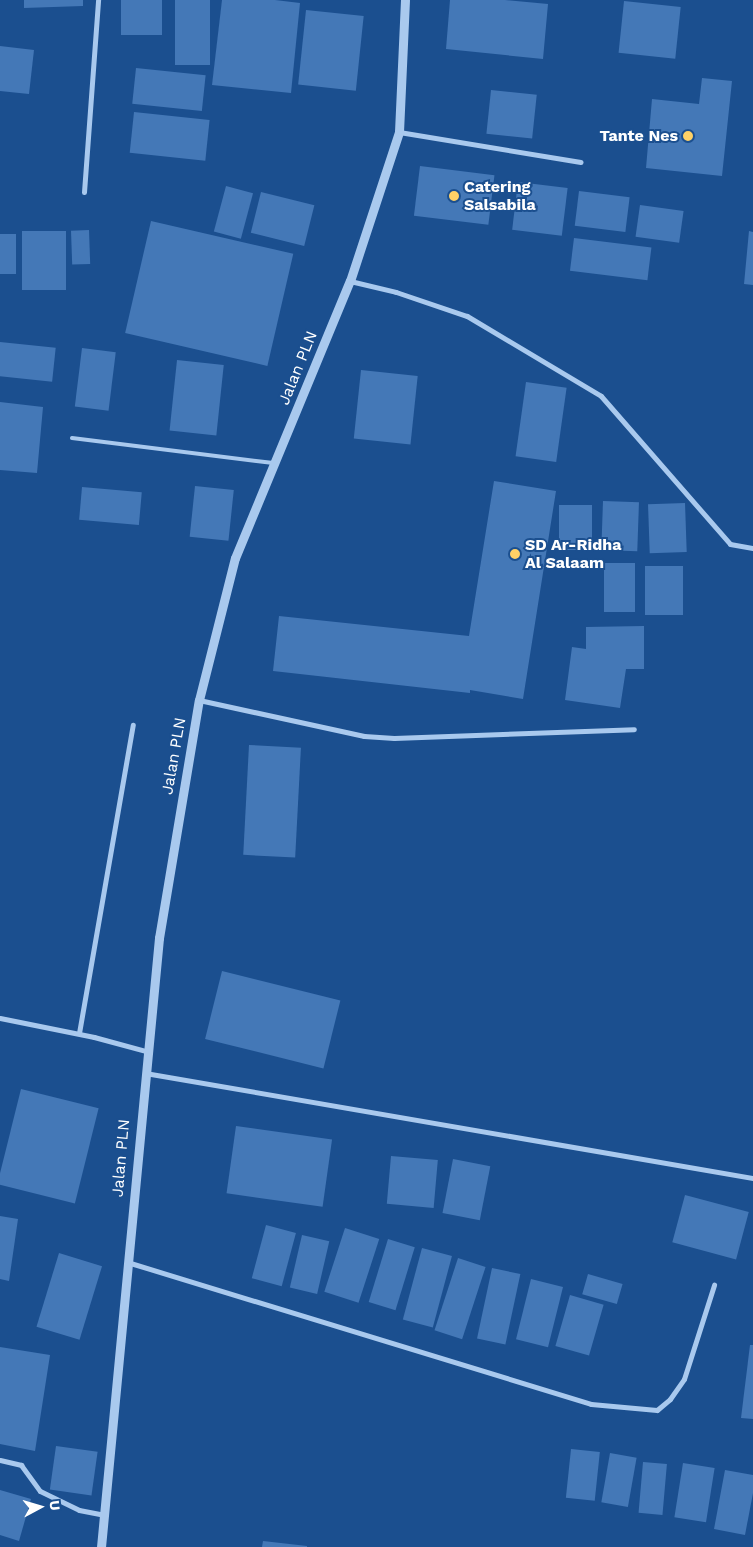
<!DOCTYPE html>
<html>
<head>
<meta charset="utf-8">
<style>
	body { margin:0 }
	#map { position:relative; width:753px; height:1547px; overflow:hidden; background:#1b4f8f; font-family:"Work Sans",sans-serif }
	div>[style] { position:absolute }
	.building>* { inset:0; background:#4478b7; transform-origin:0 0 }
	.service>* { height:4px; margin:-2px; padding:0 2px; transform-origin:2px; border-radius:2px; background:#a9c9ee }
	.minor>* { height:5px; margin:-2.5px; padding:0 2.5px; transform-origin:2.5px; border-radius:2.5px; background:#a9c9ee }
	.tertiary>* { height:9px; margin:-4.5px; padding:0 4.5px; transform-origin:4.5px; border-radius:4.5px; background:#a9c9ee }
	.dots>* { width:14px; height:14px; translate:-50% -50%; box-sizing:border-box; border:2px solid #1b4f8f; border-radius:50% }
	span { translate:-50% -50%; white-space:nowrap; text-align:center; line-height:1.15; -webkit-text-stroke:4px #1b4f8f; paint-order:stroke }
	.poi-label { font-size:16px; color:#fff; font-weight:700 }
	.right { translate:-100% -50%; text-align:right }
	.left { translate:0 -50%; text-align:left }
	.street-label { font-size:16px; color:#fff }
	.north { position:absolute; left:15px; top:1482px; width:50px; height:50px; -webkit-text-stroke:4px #1b4f8f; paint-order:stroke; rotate:84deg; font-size:14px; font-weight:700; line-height:20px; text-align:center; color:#fff }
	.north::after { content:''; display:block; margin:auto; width:18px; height:22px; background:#fff; clip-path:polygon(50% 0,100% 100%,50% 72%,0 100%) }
</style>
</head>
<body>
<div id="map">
	<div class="building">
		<div style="clip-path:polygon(24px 0,83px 0,83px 6px,24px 8px)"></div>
		<div style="left:121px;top:0;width:41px;height:35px"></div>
		<div style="left:175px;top:0;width:35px;height:65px"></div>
		<div style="clip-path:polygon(222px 0,275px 0,300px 3px,291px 93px,212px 85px)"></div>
		<div style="clip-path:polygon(450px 0,505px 0,548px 4px,543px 59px,446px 49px)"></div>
		<div style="left:624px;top:1px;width:57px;height:52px;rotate:6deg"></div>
		<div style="left:306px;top:10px;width:58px;height:75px;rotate:6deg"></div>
		<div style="clip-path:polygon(0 46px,34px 50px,29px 94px,0 91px)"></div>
		<div style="left:136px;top:68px;width:70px;height:36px;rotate:6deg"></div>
		<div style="clip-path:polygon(702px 78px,732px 81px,722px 176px,646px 168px,652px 99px,699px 104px)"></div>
		<div style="left:491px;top:90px;width:46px;height:44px;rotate:6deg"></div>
		<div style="left:134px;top:112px;width:76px;height:41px;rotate:6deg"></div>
		<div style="left:420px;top:166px;width:75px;height:50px;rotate:7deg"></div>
		<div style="left:518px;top:182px;width:50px;height:48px;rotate:7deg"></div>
		<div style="left:226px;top:186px;width:28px;height:47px;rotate:15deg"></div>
		<div style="left:579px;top:191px;width:51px;height:35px;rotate:7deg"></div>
		<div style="left:261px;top:192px;width:55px;height:42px;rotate:14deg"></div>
		<div style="left:640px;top:205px;width:44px;height:32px;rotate:8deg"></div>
		<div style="left:151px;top:221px;width:146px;height:115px;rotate:13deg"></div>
		<div style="left:89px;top:230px;width:34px;height:18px;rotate:88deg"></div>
		<div style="left:22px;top:231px;width:44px;height:59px"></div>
		<div style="clip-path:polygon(749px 231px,753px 232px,753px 285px,744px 284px)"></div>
		<div style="left:0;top:234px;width:16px;height:40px"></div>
		<div style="left:574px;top:238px;width:78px;height:33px;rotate:7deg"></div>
		<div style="left:0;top:342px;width:56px;height:34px;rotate:6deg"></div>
		<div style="left:82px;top:348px;width:34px;height:59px;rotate:7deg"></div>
		<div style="left:177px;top:360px;width:47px;height:71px;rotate:6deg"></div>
		<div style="left:361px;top:370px;width:57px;height:69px;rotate:6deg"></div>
		<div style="left:526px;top:382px;width:41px;height:75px;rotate:8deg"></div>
		<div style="clip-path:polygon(0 402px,43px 407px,37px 473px,0 470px)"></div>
		<div style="clip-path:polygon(494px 481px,556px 491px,523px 699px,470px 690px,470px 693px,273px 671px,279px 616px,469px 636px)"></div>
		<div style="left:195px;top:486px;width:39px;height:51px;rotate:6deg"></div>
		<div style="left:82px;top:487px;width:60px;height:33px;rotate:5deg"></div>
		<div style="left:603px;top:501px;width:36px;height:49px;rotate:2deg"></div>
		<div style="left:685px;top:503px;width:49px;height:37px;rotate:88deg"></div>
		<div style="left:592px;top:505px;width:45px;height:33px;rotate:90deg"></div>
		<div style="left:604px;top:563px;width:31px;height:49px"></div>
		<div style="left:645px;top:566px;width:38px;height:49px"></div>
		<div style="clip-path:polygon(644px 626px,644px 669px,626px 669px,620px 708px,565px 700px,572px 647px,586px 649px,586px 627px)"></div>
		<div style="left:249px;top:745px;width:52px;height:110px;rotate:3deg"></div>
		<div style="left:222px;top:971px;width:122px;height:70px;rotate:14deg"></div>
		<div style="left:21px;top:1089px;width:80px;height:98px;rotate:14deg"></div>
		<div style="left:236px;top:1126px;width:97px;height:68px;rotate:8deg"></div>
		<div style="left:391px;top:1156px;width:47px;height:48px;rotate:5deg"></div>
		<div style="left:453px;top:1159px;width:38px;height:55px;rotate:11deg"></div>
		<div style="left:685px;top:1195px;width:66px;height:49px;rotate:15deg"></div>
		<div style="clip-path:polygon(0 1216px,18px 1219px,9px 1281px,0 1279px)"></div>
		<div style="left:266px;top:1225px;width:31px;height:55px;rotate:15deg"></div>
		<div style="left:345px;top:1228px;width:36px;height:67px;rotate:18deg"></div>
		<div style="left:302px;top:1235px;width:28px;height:54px;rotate:13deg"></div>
		<div style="left:388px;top:1239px;width:28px;height:66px;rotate:17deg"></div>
		<div style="left:422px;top:1248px;width:31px;height:74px;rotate:15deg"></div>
		<div style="left:59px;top:1253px;width:45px;height:77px;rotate:17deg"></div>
		<div style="left:458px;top:1258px;width:29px;height:76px;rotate:18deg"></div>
		<div style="left:492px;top:1268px;width:29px;height:72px;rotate:12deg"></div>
		<div style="left:588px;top:1274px;width:36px;height:21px;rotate:16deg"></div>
		<div style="left:531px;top:1279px;width:33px;height:62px;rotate:14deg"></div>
		<div style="left:570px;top:1295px;width:35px;height:53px;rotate:16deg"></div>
		<div style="clip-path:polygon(750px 1345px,753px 1345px,753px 1419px,741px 1418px)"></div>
		<div style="clip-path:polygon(0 1347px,50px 1355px,35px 1451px,0 1444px)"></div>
		<div style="left:56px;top:1446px;width:42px;height:44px;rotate:8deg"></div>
		<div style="left:571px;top:1449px;width:29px;height:49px;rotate:6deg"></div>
		<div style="left:610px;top:1453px;width:27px;height:50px;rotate:10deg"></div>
		<div style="left:643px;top:1462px;width:24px;height:51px;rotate:5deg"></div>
		<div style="left:683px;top:1463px;width:32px;height:55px;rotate:9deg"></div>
		<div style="clip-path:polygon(725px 1470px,753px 1475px,753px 1493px,745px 1535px,714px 1529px)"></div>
		<div style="clip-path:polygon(0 1490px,31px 1499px,19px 1541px,0 1535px)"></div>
		<div style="clip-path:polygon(263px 1541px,307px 1546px,307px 1547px,262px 1547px)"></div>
	</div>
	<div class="service">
		<div style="left:72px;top:438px;width:203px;rotate:7.1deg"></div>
	</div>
	<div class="minor">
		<div style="left:399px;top:132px;width:184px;rotate:9.4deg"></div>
		<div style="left:84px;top:192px;width:193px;rotate:-85.8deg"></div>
		<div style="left:350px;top:281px;width:47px;rotate:13.4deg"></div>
		<div style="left:396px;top:292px;width:75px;rotate:18.7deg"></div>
		<div style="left:467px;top:316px;width:156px;rotate:30.8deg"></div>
		<div style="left:601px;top:396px;width:196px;rotate:48.9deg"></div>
		<div style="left:730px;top:544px;width:23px;rotate:10deg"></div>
		<div style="left:199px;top:700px;width:169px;rotate:12.3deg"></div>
		<div style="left:364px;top:736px;width:30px;rotate:4deg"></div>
		<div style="left:394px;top:738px;width:240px;rotate:-2.1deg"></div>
		<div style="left:0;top:1018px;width:96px;rotate:11.4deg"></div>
		<div style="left:94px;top:1037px;width:54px;rotate:15.1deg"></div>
		<div style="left:79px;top:1033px;width:313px;rotate:-80.1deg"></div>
		<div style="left:145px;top:1073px;width:617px;rotate:9.8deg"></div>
		<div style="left:127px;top:1262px;width:485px;rotate:17deg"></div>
		<div style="left:591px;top:1404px;width:66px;rotate:5.2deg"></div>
		<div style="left:657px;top:1410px;width:17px;rotate:-40deg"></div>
		<div style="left:670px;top:1399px;width:24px;rotate:-55deg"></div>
		<div style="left:684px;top:1379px;width:99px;rotate:-72.3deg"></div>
		<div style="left:0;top:1460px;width:22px;rotate:13deg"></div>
		<div style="left:21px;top:1465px;width:32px;rotate:54deg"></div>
		<div style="left:40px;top:1491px;width:43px;rotate:26deg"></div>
		<div style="left:79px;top:1510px;width:25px;rotate:11deg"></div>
	</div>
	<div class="tertiary">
		<div style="left:101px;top:1547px;width:612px;rotate:-84.56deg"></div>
		<div style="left:159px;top:938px;width:241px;rotate:-80.5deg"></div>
		<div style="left:199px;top:700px;width:146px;rotate:-75.8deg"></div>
		<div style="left:235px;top:558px;width:300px;rotate:-67.5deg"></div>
		<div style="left:350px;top:281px;width:157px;rotate:-71.8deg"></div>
		<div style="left:399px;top:132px;width:132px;rotate:-87.4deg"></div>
	</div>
	<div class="dots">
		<div style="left:688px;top:136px;background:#ffd166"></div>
		<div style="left:454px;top:196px;background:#ffd166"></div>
		<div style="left:515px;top:554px;background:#ffd166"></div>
	</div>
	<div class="poi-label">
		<span class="right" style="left:678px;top:136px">Tante Nes</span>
		<span class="left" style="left:464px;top:196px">Catering<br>Salsabila</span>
		<span class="left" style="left:525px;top:554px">SD Ar-Ridha<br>Al Salaam</span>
	</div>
	<div class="street-label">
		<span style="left:298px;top:368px;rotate:-68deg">Jalan PLN</span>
		<span style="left:174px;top:756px;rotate:-80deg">Jalan PLN</span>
		<span style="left:121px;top:1158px;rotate:-85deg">Jalan PLN</span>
	</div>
	<div class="north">U</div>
</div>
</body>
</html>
